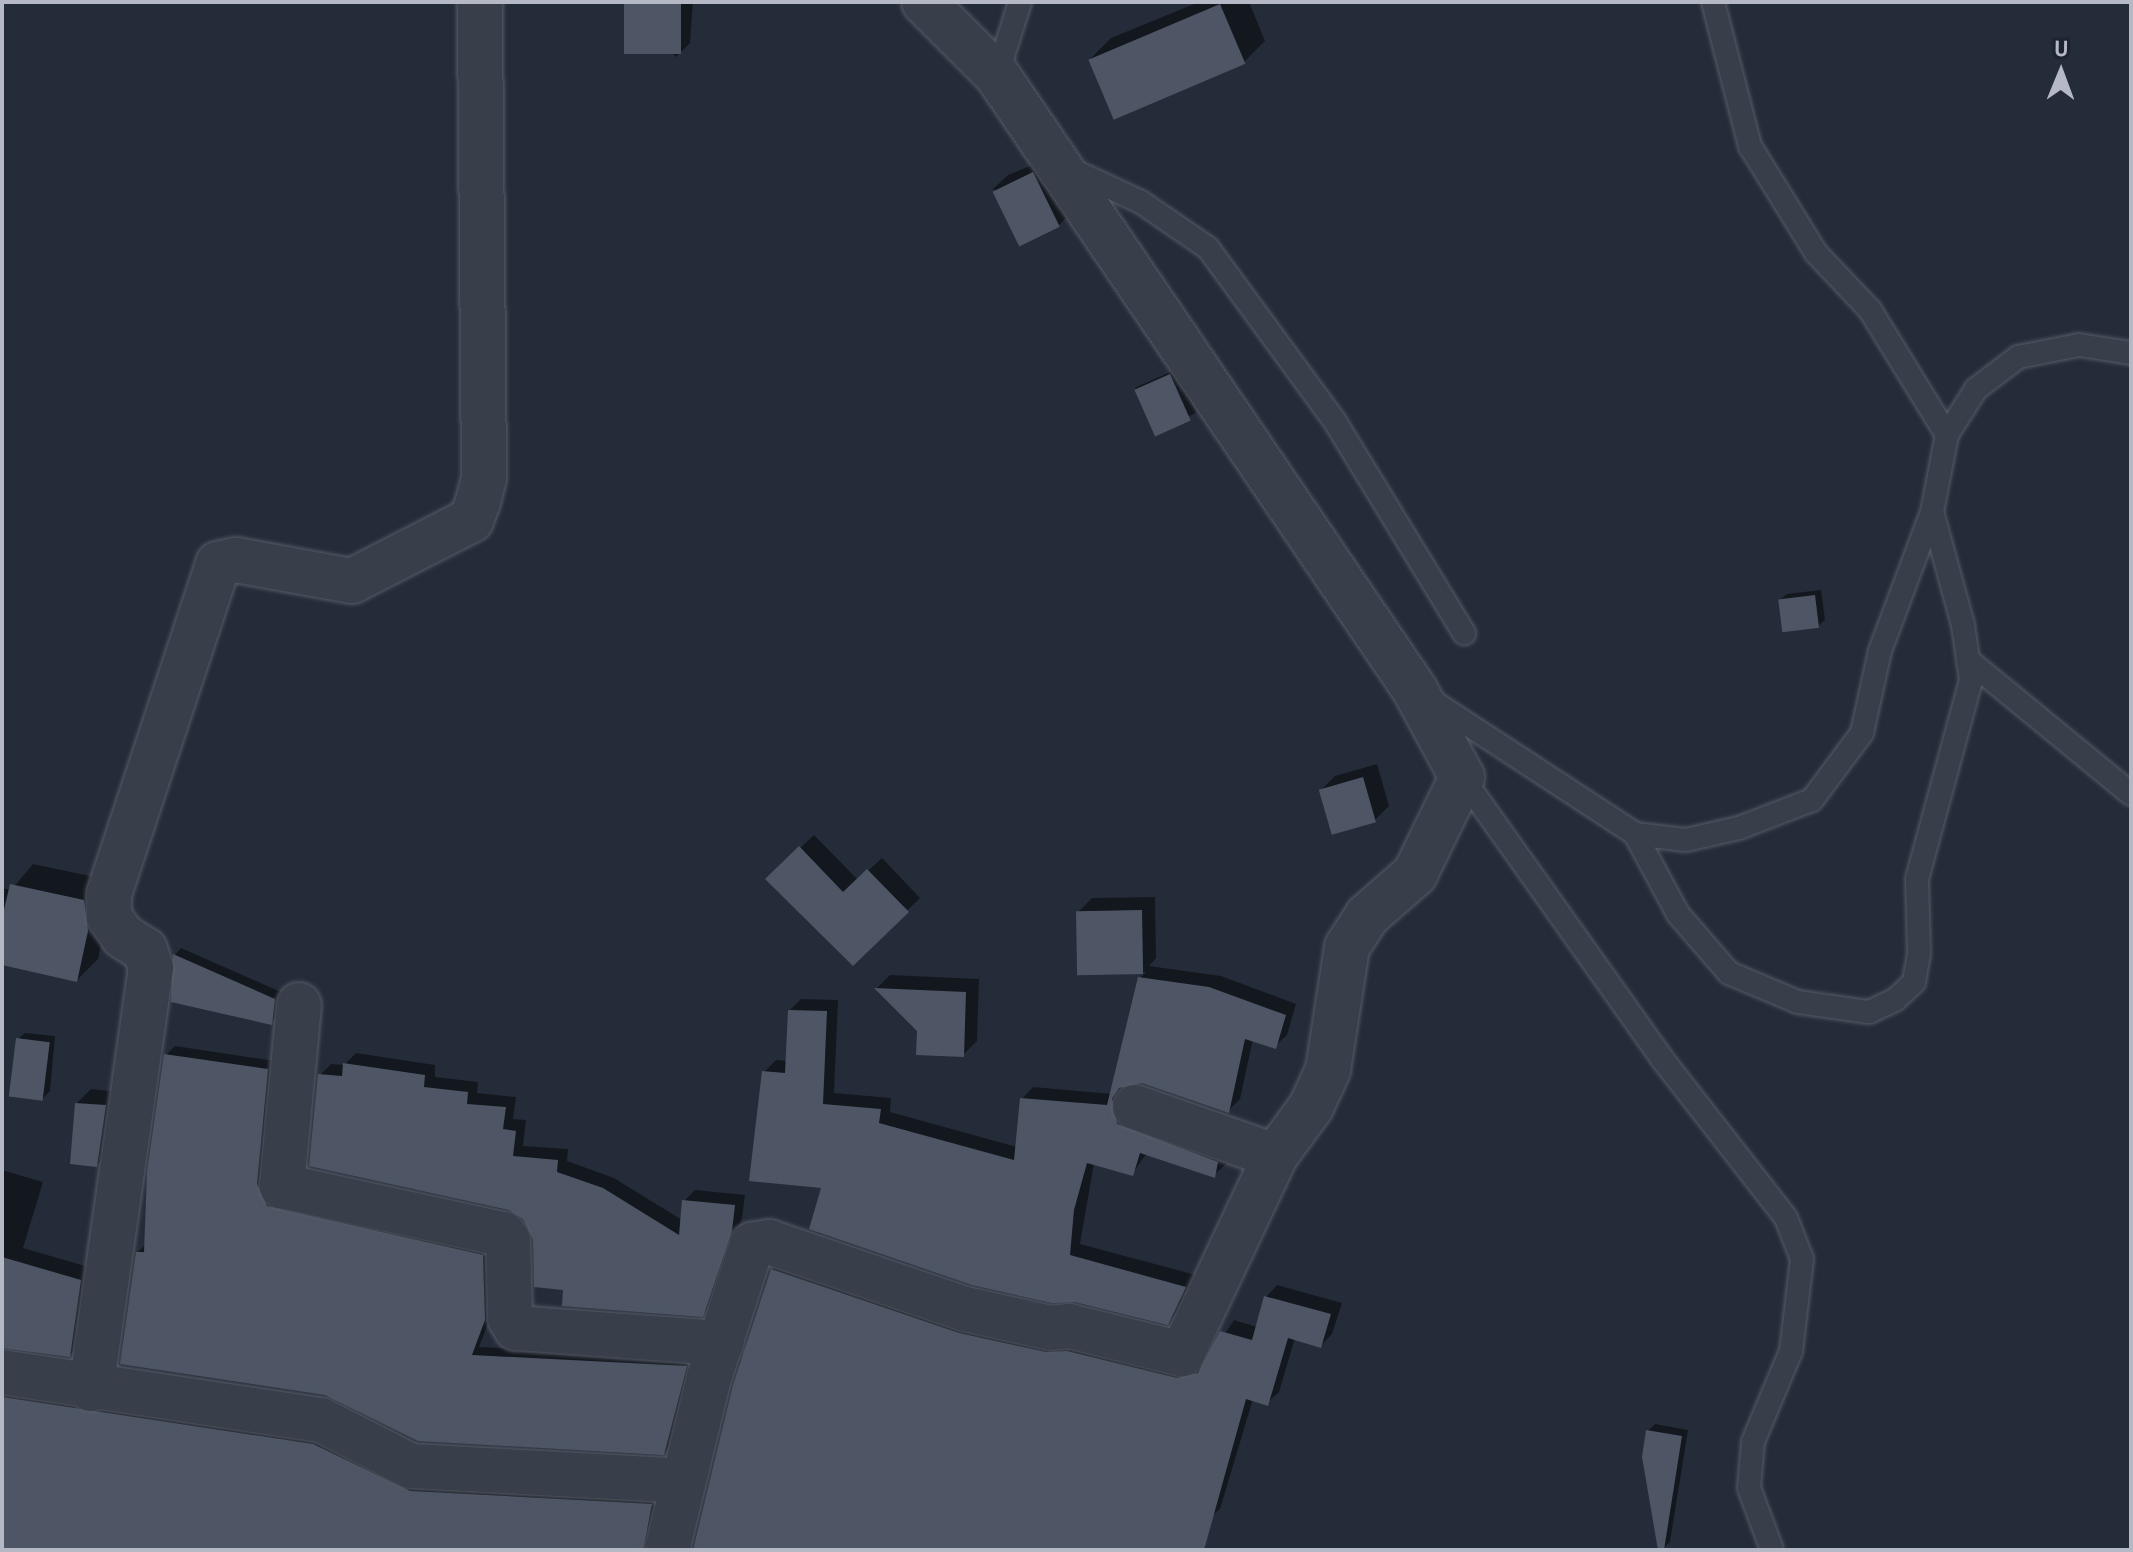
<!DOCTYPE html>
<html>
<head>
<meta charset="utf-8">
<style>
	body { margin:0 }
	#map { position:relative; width:2133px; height:1552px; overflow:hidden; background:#252c39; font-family:"PT Sans",sans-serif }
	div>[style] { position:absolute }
	.shadow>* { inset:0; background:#0007; transform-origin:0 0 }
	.building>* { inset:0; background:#4e5665; transform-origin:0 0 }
	.roads { filter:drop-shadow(0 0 2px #565c68) drop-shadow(0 0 2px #565c68) }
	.service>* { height:22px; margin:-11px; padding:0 11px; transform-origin:11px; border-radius:11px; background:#383e4a }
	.minor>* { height:44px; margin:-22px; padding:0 22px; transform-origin:22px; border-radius:22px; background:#383e4a }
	span { translate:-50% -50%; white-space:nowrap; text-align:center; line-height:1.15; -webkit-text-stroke:6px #1d232f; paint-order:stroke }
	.frame { position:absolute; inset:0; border:4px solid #b4b9c5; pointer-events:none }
	.north { position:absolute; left:2021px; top:32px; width:80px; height:80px; -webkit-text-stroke:6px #1d232f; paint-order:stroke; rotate:1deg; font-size:22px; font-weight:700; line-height:32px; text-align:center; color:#b4b9c5 }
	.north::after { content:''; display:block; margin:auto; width:28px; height:36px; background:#b4b9c5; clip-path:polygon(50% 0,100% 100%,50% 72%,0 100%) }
</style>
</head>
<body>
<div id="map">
	<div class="shadow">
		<div style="clip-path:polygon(626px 2px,693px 2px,690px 43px,676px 57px)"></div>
		<div style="clip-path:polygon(1199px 2px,1249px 2px,1265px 41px,1244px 62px,1090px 59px,1111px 38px)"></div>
		<div style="clip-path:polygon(1047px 159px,1073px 211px,1059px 225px,993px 189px,1008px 175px)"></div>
		<div style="left:1177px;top:369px;width:48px;height:46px;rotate:66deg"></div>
		<div style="clip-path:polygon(1821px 590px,1825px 620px,1818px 626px,1780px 600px,1787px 594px)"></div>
		<div style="clip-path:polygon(1377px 764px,1389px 806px,1375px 820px,1321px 790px,1335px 776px)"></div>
		<div style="clip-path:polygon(814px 835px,858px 880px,882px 858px,920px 898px,853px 963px,767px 879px)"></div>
		<div style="clip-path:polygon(33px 864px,104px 879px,109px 909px,98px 959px,77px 980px,2px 963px,2px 888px,11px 890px)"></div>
		<div style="clip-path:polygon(1155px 897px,1156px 958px,1149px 966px,1221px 976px,1296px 1004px,1287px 1035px,1275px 1046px,1253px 1039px,1240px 1099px,1228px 1111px,1143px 1081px,1123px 1085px,1121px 1100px,1228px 1151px,1226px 1164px,1214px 1175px,1147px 1153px,1132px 1174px,1094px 1163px,1080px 1244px,1196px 1275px,1179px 1311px,1167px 1323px,823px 1186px,764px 1072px,776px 1060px,787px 1061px,790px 1010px,801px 999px,838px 1000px,834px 1093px,891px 1098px,890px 1112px,1017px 1147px,1022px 1099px,1033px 1087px,1112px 1094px,1140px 978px,1146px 972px,1079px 973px,1078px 912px,1092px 898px)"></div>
		<div style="clip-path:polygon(181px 948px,281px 992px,278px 1016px,271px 1022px,175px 955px)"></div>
		<div style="clip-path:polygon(890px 975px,979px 979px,977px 1041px,963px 1055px,919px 1030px,877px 988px)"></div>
		<div style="clip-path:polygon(25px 1033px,55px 1036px,50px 1091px,43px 1098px,18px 1039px)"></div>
		<div style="clip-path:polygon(175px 1046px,275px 1061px,265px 1174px,491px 1247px,493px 1310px,479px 1347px,694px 1358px,672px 1444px,664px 1453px,138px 1252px,146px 1244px,166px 1055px)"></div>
		<div style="clip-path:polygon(356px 1053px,435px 1065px,435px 1077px,478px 1082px,477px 1093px,516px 1097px,513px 1119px,526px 1120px,523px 1146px,568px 1149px,567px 1161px,614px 1178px,682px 1220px,684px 1201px,695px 1190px,745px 1195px,742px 1218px,713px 1303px,702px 1315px,565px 1288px,525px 1218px,320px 1075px,331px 1064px,344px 1065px)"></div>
		<div style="clip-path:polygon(91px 1089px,119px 1092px,111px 1151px,97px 1165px,77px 1103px)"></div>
		<div style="clip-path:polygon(2px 1170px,43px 1182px,23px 1248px,92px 1268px,81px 1343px,70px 1355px,2px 1348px)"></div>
		<div style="clip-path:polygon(784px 1258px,1189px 1368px,1205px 1364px,1234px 1320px,1257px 1327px,1266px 1297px,1277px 1285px,1342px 1303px,1332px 1334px,1321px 1345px,1295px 1338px,1279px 1392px,1267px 1403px,1253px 1399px,1220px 1509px,1170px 1550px,695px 1550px,772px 1270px)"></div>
		<div style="clip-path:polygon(2px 1382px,663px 1493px,660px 1550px,2px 1550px)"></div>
		<div style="clip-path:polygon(1655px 1424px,1688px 1430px,1670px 1542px,1663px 1549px,1648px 1431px)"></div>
	</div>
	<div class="building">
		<div style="left:624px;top:2px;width:57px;height:52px"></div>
		<div style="left:1220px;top:4px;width:65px;height:143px;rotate:67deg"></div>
		<div style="left:1033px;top:172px;width:61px;height:45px;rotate:64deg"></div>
		<div style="left:1170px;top:374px;width:51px;height:39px;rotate:66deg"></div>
		<div style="left:1815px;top:595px;width:33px;height:37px;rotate:83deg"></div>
		<div style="left:1363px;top:777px;width:47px;height:46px;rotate:74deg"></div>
		<div style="clip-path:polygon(799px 846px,843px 892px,867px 869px,909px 912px,853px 966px,765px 879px)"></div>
		<div style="clip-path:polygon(10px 884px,84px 900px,88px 931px,77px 982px,2px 965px,2px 918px)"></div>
		<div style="left:1142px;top:910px;width:64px;height:66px;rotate:89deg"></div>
		<div style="clip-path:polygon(173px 954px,275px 999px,272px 1025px,171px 1002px)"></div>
		<div style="clip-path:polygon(1138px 977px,1209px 987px,1286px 1015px,1276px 1049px,1245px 1039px,1229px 1113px,1142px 1083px,1119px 1088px,1112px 1098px,1117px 1124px,1218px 1162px,1215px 1178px,1140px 1153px,1133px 1176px,1087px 1163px,1074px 1210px,1070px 1255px,1186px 1287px,1168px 1325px,1075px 1302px,1052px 1303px,972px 1285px,809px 1229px,821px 1188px,749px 1181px,762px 1071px,785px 1073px,788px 1010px,827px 1011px,823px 1104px,881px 1109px,879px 1123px,1014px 1160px,1020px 1098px,1107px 1105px)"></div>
		<div style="clip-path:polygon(874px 988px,966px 992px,964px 1057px,916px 1055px,917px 1031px)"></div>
		<div style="left:16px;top:1038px;width:34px;height:59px;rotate:7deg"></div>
		<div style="clip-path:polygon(164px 1054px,268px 1069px,257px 1184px,267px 1206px,483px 1255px,485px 1320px,472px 1355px,687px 1366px,664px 1455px,418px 1441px,325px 1395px,120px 1364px,136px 1252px,144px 1252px,147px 1172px)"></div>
		<div style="clip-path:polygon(343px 1063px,425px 1075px,424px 1087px,468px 1092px,467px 1104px,506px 1107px,503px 1129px,516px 1131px,513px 1156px,558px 1160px,557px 1172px,603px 1188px,679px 1235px,682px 1200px,735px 1205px,732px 1231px,703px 1317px,562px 1306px,563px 1290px,534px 1287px,533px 1239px,523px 1219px,509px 1210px,309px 1166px,318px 1074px,342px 1076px)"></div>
		<div style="clip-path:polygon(75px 1103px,106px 1105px,97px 1167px,70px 1164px)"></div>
		<div style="clip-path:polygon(2px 1257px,81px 1280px,70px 1357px,2px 1348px)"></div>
		<div style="clip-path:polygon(771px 1269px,959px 1333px,1046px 1352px,1067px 1351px,1177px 1378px,1198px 1373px,1220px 1331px,1252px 1340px,1264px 1296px,1331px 1314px,1321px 1348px,1288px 1338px,1268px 1406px,1246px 1399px,1204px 1550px,693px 1550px,733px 1385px)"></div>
		<div style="clip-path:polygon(2px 1397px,313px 1444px,410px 1491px,652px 1504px,643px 1550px,2px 1550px)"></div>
		<div style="clip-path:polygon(1646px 1430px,1682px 1436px,1664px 1550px,1658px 1550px,1642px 1457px)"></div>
	</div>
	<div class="roads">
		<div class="service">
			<div style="left:1713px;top:2px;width:149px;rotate:75.6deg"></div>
			<div style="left:1750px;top:146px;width:126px;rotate:58.3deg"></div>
			<div style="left:1816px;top:253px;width:79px;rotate:46.5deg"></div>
			<div style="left:1870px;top:310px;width:147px;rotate:58.4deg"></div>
			<div style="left:997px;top:75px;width:77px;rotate:-72.5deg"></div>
			<div style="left:1068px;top:168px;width:81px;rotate:25deg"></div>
			<div style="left:1141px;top:202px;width:81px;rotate:34.5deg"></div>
			<div style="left:1208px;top:248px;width:213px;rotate:53.8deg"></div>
			<div style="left:1334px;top:420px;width:250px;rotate:58.6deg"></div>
			<div style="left:1968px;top:660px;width:211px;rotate:39.4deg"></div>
			<div style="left:1429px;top:699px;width:246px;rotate:33.2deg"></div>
			<div style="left:1635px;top:834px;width:91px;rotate:61.7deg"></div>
			<div style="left:1678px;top:914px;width:78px;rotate:49.2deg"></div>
			<div style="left:1729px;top:973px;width:75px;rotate:22.8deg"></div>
			<div style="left:1798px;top:1002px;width:72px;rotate:8deg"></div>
			<div style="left:1869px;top:1012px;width:29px;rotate:-25deg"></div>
			<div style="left:1895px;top:1000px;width:26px;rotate:-43deg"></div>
			<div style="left:1914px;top:982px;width:28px;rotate:-80deg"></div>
			<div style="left:1919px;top:954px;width:75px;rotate:-91.5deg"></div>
			<div style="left:1917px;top:879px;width:206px;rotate:-74.8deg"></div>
			<div style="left:1971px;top:680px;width:56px;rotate:-98.3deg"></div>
			<div style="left:1963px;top:625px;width:117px;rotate:-105.3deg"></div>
			<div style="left:1932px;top:512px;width:78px;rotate:-79deg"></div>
			<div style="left:1947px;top:435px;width:54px;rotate:-57.8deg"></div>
			<div style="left:1976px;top:389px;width:53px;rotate:-37.3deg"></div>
			<div style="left:2018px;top:357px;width:62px;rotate:-11.1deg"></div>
			<div style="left:2079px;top:345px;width:53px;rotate:8.7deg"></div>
			<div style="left:1462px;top:777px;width:347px;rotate:54.6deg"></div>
			<div style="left:1663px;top:1060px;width:200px;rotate:52.1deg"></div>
			<div style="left:1786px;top:1218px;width:44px;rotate:68.7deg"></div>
			<div style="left:1802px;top:1259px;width:93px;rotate:96.8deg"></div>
			<div style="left:1791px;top:1351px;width:99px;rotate:112.7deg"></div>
			<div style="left:1753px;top:1442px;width:46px;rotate:95deg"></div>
			<div style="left:1749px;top:1488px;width:66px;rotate:69.6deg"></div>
			<div style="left:1635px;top:834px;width:51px;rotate:6.7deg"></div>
			<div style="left:1686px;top:840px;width:54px;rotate:-12.8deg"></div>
			<div style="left:1739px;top:828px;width:78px;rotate:-21deg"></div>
			<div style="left:1812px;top:800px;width:84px;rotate:-53.3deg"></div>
			<div style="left:1862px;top:733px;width:84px;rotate:-77.6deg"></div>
			<div style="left:1880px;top:651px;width:148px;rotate:-69.5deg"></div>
		</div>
		<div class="minor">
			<div style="left:299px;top:1005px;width:182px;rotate:95.4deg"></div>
			<div style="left:282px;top:1186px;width:226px;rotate:12.3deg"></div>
			<div style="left:503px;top:1234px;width:9px;rotate:54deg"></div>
			<div style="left:508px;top:1241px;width:77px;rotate:88.5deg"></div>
			<div style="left:510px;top:1318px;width:12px;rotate:59deg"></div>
			<div style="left:516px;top:1328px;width:206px;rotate:4.2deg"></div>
			<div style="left:1135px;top:1107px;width:148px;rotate:19.3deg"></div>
			<div style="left:2px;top:1372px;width:323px;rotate:8.6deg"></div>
			<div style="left:321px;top:1420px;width:101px;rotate:27.1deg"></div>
			<div style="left:411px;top:1466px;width:273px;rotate:3.1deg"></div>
			<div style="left:91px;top:1389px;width:425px;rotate:-81.9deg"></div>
			<div style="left:151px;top:968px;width:19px;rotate:-108deg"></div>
			<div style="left:145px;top:950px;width:26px;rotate:-148deg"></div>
			<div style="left:123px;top:936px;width:24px;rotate:-126deg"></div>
			<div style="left:109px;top:917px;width:23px;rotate:-90deg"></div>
			<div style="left:109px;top:894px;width:348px;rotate:-71.7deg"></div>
			<div style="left:218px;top:564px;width:18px;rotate:-13deg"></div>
			<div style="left:236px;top:560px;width:118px;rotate:10.3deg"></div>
			<div style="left:352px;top:581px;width:134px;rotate:-27.1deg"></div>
			<div style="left:471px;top:520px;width:19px;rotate:-69deg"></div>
			<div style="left:478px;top:502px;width:25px;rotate:-76deg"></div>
			<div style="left:484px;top:478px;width:476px;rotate:-90.5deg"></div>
			<div style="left:667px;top:1550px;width:177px;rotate:-76.3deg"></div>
			<div style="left:709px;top:1378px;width:140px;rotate:-72.1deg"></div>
			<div style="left:752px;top:1245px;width:17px;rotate:-10deg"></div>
			<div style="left:769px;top:1242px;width:207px;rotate:18.9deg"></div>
			<div style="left:965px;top:1309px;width:88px;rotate:12.5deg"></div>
			<div style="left:1051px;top:1328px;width:18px;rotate:-6deg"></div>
			<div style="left:1069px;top:1326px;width:116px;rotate:13.9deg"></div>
			<div style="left:1182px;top:1354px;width:219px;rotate:-64.8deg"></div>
			<div style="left:1275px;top:1156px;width:61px;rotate:-53.7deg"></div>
			<div style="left:1311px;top:1107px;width:41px;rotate:-65.3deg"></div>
			<div style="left:1328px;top:1070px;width:124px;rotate:-81.2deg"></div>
			<div style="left:1347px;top:947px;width:37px;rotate:-57deg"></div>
			<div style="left:1367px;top:916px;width:64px;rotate:-41.2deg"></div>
			<div style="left:1415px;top:874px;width:108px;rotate:-64.1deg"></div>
			<div style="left:1462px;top:777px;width:99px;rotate:-118.4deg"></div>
			<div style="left:1415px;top:690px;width:744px;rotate:-124.2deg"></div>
			<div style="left:997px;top:75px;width:103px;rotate:-135deg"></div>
		</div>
	</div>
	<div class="frame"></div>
	<div class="north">U</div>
</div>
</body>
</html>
